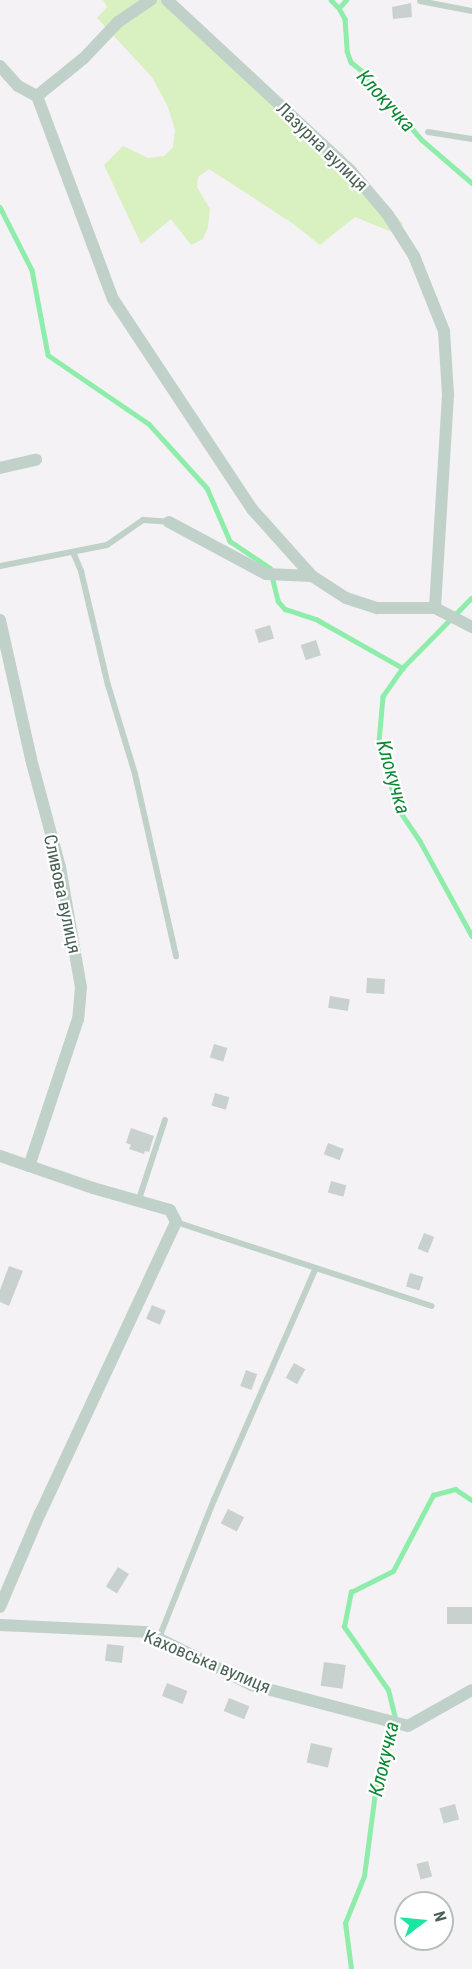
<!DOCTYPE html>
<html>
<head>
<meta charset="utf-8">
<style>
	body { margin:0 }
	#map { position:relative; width:472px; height:1969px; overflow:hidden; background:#f4f2f4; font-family:"Roboto Condensed",sans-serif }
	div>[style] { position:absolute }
	.green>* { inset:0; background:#d9f0c1 }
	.stream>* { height:4.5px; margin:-2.25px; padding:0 2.25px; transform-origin:2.25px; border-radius:2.25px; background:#8eedab }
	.building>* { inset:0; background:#c9d1cf; transform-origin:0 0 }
	.lane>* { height:6px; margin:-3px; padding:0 3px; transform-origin:3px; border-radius:3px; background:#c0d1c9 }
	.street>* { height:12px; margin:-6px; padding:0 6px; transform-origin:6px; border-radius:6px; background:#c0d1c9 }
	span { translate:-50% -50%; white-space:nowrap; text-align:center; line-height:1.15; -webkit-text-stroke:4.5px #fff; paint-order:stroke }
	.street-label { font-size:18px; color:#496056 }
	.water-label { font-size:20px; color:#0c8833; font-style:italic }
	.north { position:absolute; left:394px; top:1891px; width:60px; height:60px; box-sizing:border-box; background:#fff; border:2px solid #b6bfbb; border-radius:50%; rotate:74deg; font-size:16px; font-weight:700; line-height:24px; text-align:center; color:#496056 }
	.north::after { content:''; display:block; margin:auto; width:21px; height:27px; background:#18e7a2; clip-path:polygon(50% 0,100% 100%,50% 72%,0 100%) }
</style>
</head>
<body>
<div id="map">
	<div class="green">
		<div style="clip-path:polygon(103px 0,170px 0,343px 155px,403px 224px,392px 232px,355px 217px,320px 245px,292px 223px,209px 169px,198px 177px,197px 187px,210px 209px,208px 227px,203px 239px,191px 245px,171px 219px,141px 244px,104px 165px,123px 146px,148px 158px,164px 156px,173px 147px,175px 130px,168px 107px,152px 77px,97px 18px,107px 7px)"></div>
	</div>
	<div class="stream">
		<div style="left:331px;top:0;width:11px;rotate:45deg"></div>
		<div style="left:339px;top:8px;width:13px;rotate:61deg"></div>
		<div style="left:345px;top:19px;width:32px;rotate:86deg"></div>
		<div style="left:347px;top:51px;width:12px;rotate:70deg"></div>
		<div style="left:351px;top:62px;width:14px;rotate:39deg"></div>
		<div style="left:362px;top:71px;width:91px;rotate:49deg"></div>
		<div style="left:422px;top:140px;width:66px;rotate:40.7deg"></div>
		<div style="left:339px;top:8px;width:11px;rotate:-49deg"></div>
		<div style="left:0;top:207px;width:71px;rotate:63.1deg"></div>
		<div style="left:32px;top:270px;width:86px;rotate:79.3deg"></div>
		<div style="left:48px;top:355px;width:122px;rotate:34.3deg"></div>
		<div style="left:149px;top:424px;width:86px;rotate:47.8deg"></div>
		<div style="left:207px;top:488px;width:58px;rotate:66.5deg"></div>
		<div style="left:230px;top:541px;width:48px;rotate:34deg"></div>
		<div style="left:270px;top:568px;width:34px;rotate:76deg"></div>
		<div style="left:278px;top:601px;width:11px;rotate:49deg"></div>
		<div style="left:285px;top:609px;width:33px;rotate:18deg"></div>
		<div style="left:316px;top:619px;width:100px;rotate:29.4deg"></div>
		<div style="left:472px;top:598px;width:98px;rotate:134.6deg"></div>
		<div style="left:403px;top:668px;width:35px;rotate:125deg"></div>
		<div style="left:383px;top:697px;width:45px;rotate:95.1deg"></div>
		<div style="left:379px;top:742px;width:67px;rotate:74.5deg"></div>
		<div style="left:397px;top:807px;width:41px;rotate:55.9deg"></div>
		<div style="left:420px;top:841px;width:108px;rotate:61.3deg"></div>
		<div style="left:351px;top:1969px;width:46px;rotate:-97.4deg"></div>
		<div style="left:345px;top:1923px;width:51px;rotate:-68deg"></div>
		<div style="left:364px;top:1876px;width:92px;rotate:-82.5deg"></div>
		<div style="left:376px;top:1785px;width:66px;rotate:-72.4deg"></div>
		<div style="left:396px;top:1722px;width:33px;rotate:-104deg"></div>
		<div style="left:388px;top:1690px;width:77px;rotate:-124.9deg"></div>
		<div style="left:344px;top:1627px;width:36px;rotate:-79deg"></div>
		<div style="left:351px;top:1592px;width:47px;rotate:-26.6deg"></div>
		<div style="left:393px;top:1571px;width:86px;rotate:-62.2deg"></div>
		<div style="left:433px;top:1495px;width:23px;rotate:-15deg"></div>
		<div style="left:455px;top:1489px;width:20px;rotate:33deg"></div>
	</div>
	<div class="building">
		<div style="clip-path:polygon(411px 3px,412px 17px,393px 19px,392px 7px)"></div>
		<div style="left:270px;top:625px;width:14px;height:16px;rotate:73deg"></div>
		<div style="left:316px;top:640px;width:16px;height:16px;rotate:72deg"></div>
		<div style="left:367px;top:978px;width:18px;height:15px;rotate:3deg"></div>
		<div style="left:330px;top:996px;width:20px;height:12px;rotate:9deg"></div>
		<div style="left:214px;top:1044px;width:14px;height:14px;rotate:17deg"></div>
		<div style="left:215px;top:1093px;width:15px;height:13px;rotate:16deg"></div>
		<div style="clip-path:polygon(131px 1128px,154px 1136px,149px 1152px,145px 1151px,144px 1154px,129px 1149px,131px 1145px,126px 1143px)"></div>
		<div style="left:328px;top:1143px;width:17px;height:12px;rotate:21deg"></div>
		<div style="left:331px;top:1181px;width:16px;height:12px;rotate:15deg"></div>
		<div style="left:424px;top:1233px;width:11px;height:17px;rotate:22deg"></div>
		<div style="clip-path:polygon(9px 1266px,23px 1271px,9px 1306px,0 1302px,0 1290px)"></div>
		<div style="left:410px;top:1273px;width:14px;height:14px;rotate:17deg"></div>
		<div style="left:152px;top:1305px;width:15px;height:15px;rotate:23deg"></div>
		<div style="left:294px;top:1363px;width:13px;height:17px;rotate:29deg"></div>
		<div style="left:246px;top:1370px;width:12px;height:17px;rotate:20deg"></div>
		<div style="left:228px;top:1509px;width:18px;height:16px;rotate:27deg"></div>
		<div style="left:118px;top:1567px;width:13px;height:23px;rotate:32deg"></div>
		<div style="left:472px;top:1607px;width:17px;height:25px;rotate:90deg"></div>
		<div style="left:107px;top:1644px;width:17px;height:17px;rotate:7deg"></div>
		<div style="left:324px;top:1662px;width:22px;height:24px;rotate:8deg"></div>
		<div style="left:167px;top:1683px;width:22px;height:14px;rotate:21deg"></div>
		<div style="left:229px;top:1698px;width:22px;height:14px;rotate:22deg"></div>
		<div style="left:311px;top:1743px;width:22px;height:20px;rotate:13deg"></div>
		<div style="left:455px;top:1804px;width:16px;height:16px;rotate:75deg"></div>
		<div style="left:428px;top:1861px;width:16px;height:12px;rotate:75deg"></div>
	</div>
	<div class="lane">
		<div style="left:420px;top:1px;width:53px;rotate:10.9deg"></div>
		<div style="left:428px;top:132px;width:45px;rotate:9deg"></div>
		<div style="left:73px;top:552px;width:21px;rotate:67deg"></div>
		<div style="left:81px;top:571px;width:117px;rotate:76.7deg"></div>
		<div style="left:108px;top:685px;width:93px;rotate:73.1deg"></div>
		<div style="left:135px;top:774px;width:187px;rotate:77.3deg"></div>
		<div style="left:0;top:566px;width:109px;rotate:-11.1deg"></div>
		<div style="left:107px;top:545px;width:44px;rotate:-34.8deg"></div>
		<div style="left:143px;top:520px;width:26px;rotate:4deg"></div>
		<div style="left:139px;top:1199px;width:83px;rotate:-71.8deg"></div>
		<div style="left:176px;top:1222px;width:269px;rotate:18.2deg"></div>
		<div style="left:159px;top:1638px;width:149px;rotate:-68.3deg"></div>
		<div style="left:214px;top:1500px;width:253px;rotate:-66.3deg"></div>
	</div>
	<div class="street">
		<div style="left:167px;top:0;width:251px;rotate:42.9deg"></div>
		<div style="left:351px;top:171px;width:57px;rotate:49.9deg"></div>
		<div style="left:388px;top:215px;width:49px;rotate:57.6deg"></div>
		<div style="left:414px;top:256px;width:81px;rotate:68.2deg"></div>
		<div style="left:444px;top:331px;width:64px;rotate:86.4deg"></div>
		<div style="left:448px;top:395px;width:213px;rotate:93.5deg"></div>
		<div style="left:435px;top:608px;width:42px;rotate:27.2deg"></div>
		<div style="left:0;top:66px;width:27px;rotate:48deg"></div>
		<div style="left:18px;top:86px;width:21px;rotate:28deg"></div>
		<div style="left:37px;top:96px;width:60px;rotate:-39deg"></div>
		<div style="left:84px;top:58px;width:50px;rotate:-46.6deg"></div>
		<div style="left:118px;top:22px;width:40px;rotate:-34deg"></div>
		<div style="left:37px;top:96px;width:217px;rotate:69.5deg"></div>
		<div style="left:113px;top:299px;width:252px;rotate:56.5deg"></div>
		<div style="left:252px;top:509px;width:90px;rotate:48.2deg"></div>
		<div style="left:312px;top:576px;width:40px;rotate:32.9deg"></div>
		<div style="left:346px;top:598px;width:33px;rotate:18deg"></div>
		<div style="left:377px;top:608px;width:58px"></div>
		<div style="left:0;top:468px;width:37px;rotate:-13deg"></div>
		<div style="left:169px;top:522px;width:110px;rotate:28.2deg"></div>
		<div style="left:266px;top:574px;width:46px;rotate:2.5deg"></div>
		<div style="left:0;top:620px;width:142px;rotate:77.4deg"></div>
		<div style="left:31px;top:759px;width:112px;rotate:75deg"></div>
		<div style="left:60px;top:867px;width:122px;rotate:80.1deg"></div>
		<div style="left:81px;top:987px;width:32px;rotate:95deg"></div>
		<div style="left:78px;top:1019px;width:155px;rotate:108.4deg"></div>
		<div style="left:0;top:1156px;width:98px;rotate:19deg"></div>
		<div style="left:93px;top:1188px;width:80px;rotate:15.9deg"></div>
		<div style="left:170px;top:1210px;width:13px;rotate:63deg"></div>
		<div style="left:176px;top:1222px;width:321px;rotate:115deg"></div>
		<div style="left:40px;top:1513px;width:102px;rotate:113.1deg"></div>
		<div style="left:0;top:1625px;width:146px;rotate:2.7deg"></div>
		<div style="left:146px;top:1632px;width:119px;rotate:26.6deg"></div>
		<div style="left:252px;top:1685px;width:161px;rotate:14.7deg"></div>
		<div style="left:408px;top:1726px;width:73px;rotate:-29.4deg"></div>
	</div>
	<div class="street-label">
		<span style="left:322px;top:147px;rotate:44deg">Лазурна вулиця</span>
		<span style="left:62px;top:894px;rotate:78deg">Сливова вулиця</span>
		<span style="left:207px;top:1662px;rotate:23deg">Каховська вулиця</span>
	</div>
	<div class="water-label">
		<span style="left:386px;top:101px;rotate:48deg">Клокучка</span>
		<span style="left:393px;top:777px;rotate:74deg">Клокучка</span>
		<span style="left:384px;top:1759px;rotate:-77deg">Клокучка</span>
	</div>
	<div class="north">N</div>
</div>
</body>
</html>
